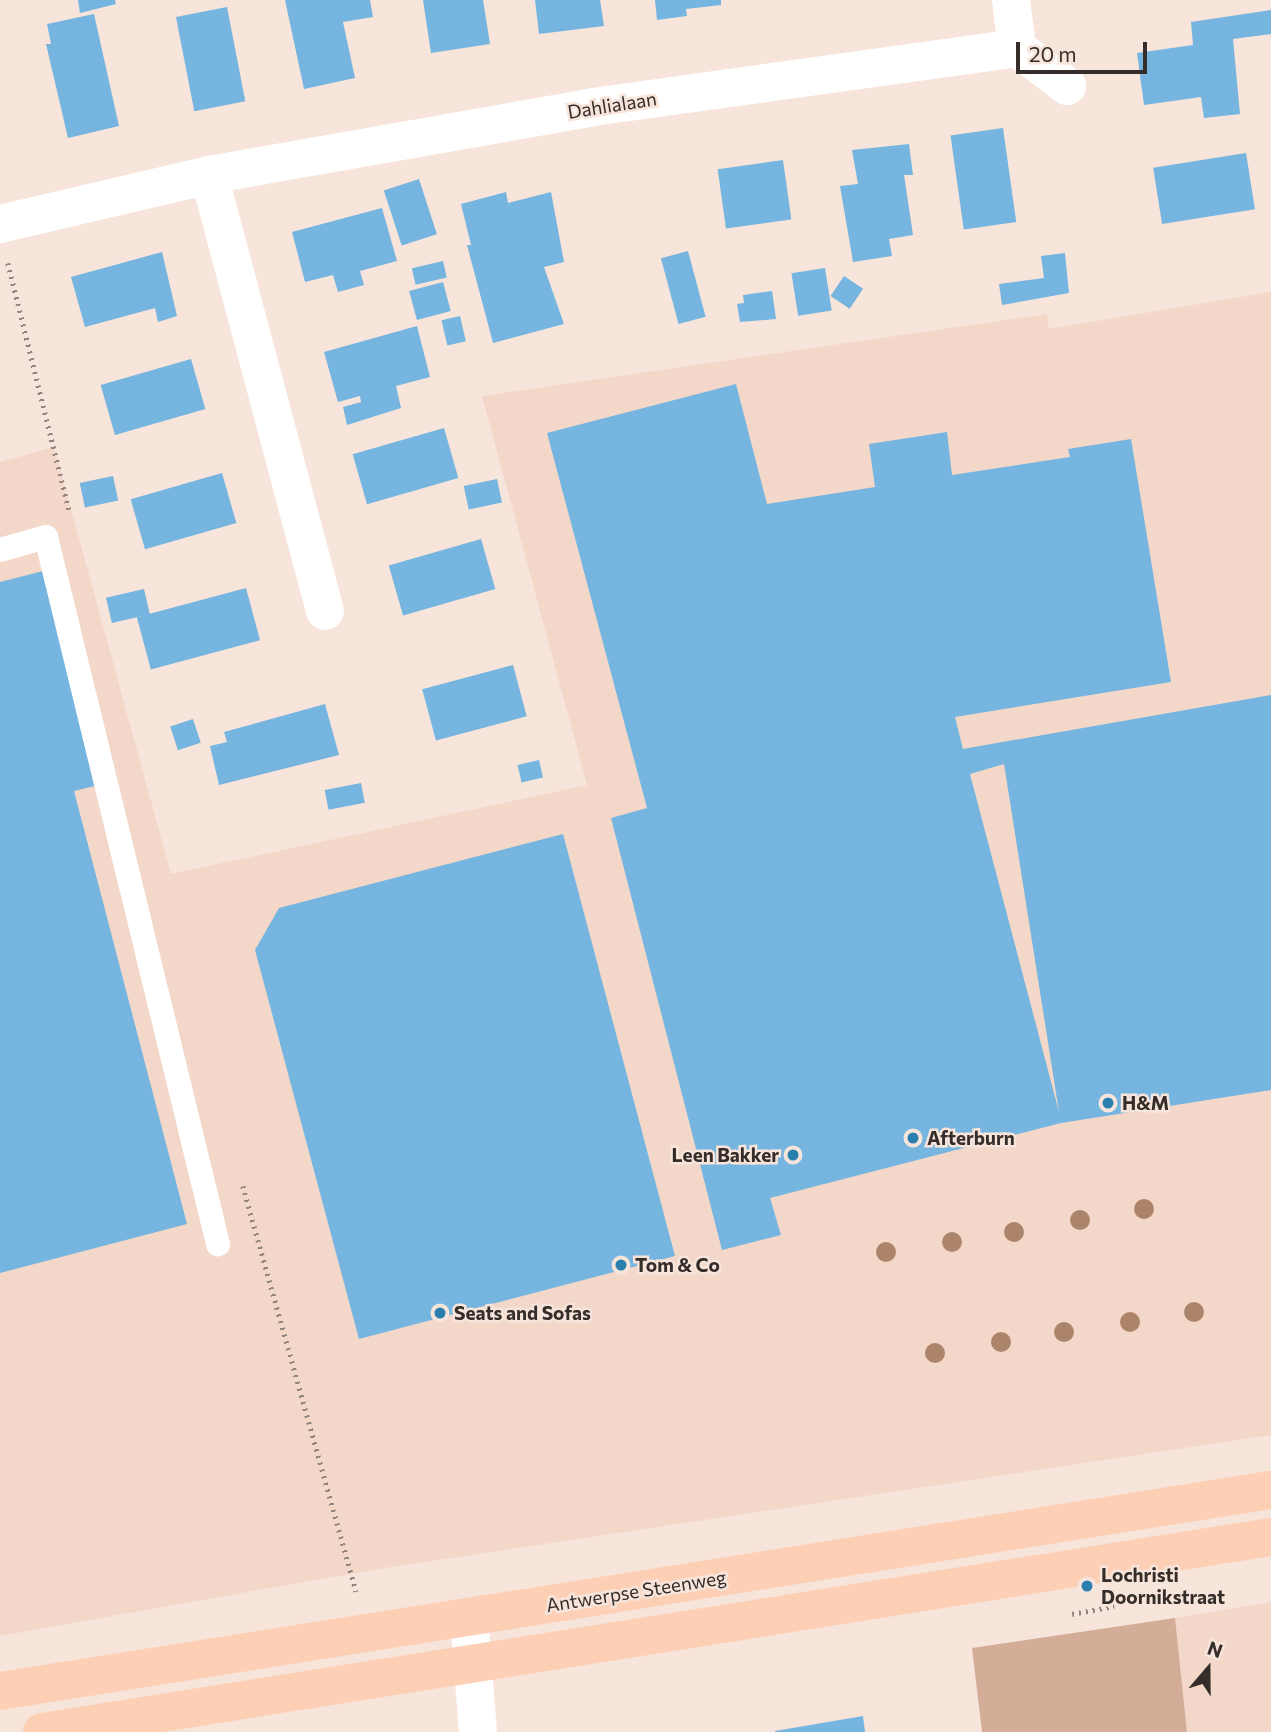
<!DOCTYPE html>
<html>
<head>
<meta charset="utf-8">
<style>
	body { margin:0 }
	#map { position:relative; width:1271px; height:1732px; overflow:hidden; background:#f7e4da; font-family:Commissioner,sans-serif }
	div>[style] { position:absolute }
	.built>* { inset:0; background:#f3d8ca }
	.green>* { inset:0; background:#d3ad98 }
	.building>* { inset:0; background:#75b5df; transform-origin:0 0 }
	.path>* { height:4.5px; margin-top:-2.25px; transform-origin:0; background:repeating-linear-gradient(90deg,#92857f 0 2px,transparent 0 7px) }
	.service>* { height:24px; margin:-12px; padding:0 12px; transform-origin:12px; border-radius:12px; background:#fff }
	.minor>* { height:38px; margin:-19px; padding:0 19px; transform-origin:19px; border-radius:19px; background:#fff }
	.primary>* { height:38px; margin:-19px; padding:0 19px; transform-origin:19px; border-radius:19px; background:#fdd0b6 }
	.trees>* { width:20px; height:20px; margin:-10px; border-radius:50%; background:#ac8469 }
	.dots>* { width:19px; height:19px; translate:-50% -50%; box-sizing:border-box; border:4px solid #f7e4da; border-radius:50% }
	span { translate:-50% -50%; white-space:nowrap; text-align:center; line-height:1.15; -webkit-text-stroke:5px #f7e4da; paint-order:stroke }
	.street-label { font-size:19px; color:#342d29 }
	.poi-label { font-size:19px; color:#342d29; font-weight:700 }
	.left { translate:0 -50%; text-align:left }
	.right { translate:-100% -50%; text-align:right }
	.north { position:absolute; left:1173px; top:1634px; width:70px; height:70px; -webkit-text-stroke:5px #f7e4da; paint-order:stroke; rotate:20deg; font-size:19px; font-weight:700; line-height:28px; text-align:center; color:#342d29 }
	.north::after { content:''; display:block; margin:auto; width:24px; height:32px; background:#342d29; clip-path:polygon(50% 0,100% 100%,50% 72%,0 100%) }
	.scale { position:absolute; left:1016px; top:42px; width:131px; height:32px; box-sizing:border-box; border:4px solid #342d29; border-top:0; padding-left:9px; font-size:21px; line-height:24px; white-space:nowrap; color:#342d29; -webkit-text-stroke:5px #f7e4da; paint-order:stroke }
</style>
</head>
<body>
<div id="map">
	<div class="built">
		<div style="clip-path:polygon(1271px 292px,1271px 1435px,378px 1569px,0 1636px,0 462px,54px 447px,171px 874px,587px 785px,482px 396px,1047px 314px,1049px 329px)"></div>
		<div style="clip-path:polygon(1271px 1602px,1271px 1732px,1187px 1732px,1175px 1618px)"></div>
	</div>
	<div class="green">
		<div style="clip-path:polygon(1175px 1618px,1187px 1732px,982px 1732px,972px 1648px)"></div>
	</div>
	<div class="building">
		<div style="clip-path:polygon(78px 0,115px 0,116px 4px,80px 13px)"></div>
		<div style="clip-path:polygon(285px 0,370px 0,373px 17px,343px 22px,355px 78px,304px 89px)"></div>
		<div style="clip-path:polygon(423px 0,483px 0,490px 44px,431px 53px)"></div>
		<div style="clip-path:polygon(535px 0,600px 0,604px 26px,539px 34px)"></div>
		<div style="clip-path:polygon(655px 0,721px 0,721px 5px,686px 9px,687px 16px,657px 20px)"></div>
		<div style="left:227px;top:7px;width:96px;height:52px;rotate:79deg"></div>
		<div style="clip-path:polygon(1271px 10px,1271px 34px,1233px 39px,1240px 114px,1204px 118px,1201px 97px,1144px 105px,1137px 53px,1193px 45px,1191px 22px)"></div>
		<div style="clip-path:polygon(94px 14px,119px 126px,68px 138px,46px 44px,51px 44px,47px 24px)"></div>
		<div style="left:1003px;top:128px;width:95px;height:53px;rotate:82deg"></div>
		<div style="clip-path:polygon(909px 144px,913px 175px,904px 175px,913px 235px,889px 239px,892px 256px,853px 262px,840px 186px,858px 184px,852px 150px)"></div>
		<div style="left:1246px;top:153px;width:57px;height:94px;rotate:81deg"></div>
		<div style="left:783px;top:160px;width:60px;height:66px;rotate:82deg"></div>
		<div style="left:419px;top:179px;width:58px;height:37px;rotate:72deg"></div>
		<div style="clip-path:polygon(506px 192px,508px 203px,551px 192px,564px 262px,544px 267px,564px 324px,493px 343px,467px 245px,471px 245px,461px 204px)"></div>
		<div style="clip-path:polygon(382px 208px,397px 261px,360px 271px,364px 285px,338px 292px,333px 275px,305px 282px,292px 232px)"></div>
		<div style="left:688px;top:251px;width:68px;height:28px;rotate:75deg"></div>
		<div style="clip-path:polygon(162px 252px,177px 316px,158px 322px,155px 308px,85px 327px,71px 277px)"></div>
		<div style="clip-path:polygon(1065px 253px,1069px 293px,1002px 305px,999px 284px,1044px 278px,1041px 256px)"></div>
		<div style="left:443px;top:261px;width:17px;height:32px;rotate:77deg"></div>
		<div style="left:825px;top:268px;width:43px;height:34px;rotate:81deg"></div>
		<div style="left:844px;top:276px;width:23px;height:24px;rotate:34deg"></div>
		<div style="left:443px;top:282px;width:30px;height:35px;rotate:75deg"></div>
		<div style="clip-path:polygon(772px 291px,776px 319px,740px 322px,737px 304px,744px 303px,743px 295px)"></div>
		<div style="left:460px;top:316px;width:26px;height:19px;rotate:77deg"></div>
		<div style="clip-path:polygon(417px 326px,430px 377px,396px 386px,401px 408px,347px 425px,343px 407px,361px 402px,360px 396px,338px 402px,324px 352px)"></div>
		<div style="left:191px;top:359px;width:52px;height:94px;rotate:74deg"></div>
		<div style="clip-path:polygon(evenodd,736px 384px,767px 504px,875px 487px,869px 444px,947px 432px,952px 475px,1070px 457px,1068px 449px,1131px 439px,1171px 682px,955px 717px,963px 749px,1271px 695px,1271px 1090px,1061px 1123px,770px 1198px,781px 1235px,722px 1250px,611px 818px,647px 808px,547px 433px,736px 384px,1004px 764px,1059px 1112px,970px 774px,1004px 764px)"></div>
		<div style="left:444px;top:428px;width:52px;height:95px;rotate:74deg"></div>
		<div style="left:222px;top:473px;width:52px;height:95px;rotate:74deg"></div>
		<div style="left:113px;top:476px;width:25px;height:34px;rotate:78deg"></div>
		<div style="left:497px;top:479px;width:24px;height:34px;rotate:78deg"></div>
		<div style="left:481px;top:539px;width:52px;height:96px;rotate:74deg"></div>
		<div style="clip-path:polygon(47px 570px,103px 784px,74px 791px,187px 1224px,0 1273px,0 582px)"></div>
		<div style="left:246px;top:588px;width:54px;height:113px;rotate:75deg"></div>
		<div style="left:144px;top:589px;width:26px;height:39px;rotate:77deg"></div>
		<div style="left:513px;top:665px;width:53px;height:94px;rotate:75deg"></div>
		<div style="clip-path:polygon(325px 704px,339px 755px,219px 785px,210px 746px,227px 742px,224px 732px)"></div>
		<div style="left:193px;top:719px;width:25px;height:24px;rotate:72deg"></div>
		<div style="left:539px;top:760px;width:18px;height:22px;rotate:77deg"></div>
		<div style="left:361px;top:783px;width:20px;height:37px;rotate:79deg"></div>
		<div style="clip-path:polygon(563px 834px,675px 1256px,359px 1339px,255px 950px,279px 908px)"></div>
		<div style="clip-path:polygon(863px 1716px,865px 1732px,775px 1732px,775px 1731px)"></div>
	</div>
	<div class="path">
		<div style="left:8px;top:263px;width:254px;rotate:76.1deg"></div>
		<div style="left:243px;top:1186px;width:421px;rotate:74.4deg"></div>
		<div style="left:1072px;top:1614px;width:43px;rotate:-10.8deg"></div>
	</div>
	<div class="service">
		<div style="left:0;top:550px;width:48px;rotate:-15.8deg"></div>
		<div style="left:46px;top:537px;width:728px;rotate:76.33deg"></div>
	</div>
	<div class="minor">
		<div style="left:1017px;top:48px;width:63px;rotate:37.2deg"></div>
		<div style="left:209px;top:175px;width:451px;rotate:75.1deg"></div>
		<div style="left:0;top:224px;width:215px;rotate:-13.2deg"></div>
		<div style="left:209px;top:175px;width:390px;rotate:-10deg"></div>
		<div style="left:593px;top:107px;width:428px;rotate:-7.9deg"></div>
		<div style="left:1017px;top:48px;width:48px;rotate:-97.1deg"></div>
		<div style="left:469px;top:1618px;width:114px;rotate:85.5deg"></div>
	</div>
	<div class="primary">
		<div style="left:0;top:1691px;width:1287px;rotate:-8.99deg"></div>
		<div style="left:42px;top:1732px;width:1244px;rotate:-9.02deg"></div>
	</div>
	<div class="trees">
		<div style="left:1144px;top:1209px"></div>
		<div style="left:1080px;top:1220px"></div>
		<div style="left:1014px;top:1232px"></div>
		<div style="left:952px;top:1242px"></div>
		<div style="left:886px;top:1252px"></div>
		<div style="left:1194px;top:1312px"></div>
		<div style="left:1130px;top:1322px"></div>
		<div style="left:1064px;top:1332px"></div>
		<div style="left:1001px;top:1342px"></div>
		<div style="left:935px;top:1353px"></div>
	</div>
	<div class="dots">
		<div style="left:1108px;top:1103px;background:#2b7faf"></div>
		<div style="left:913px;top:1138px;background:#2b7faf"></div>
		<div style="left:793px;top:1155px;background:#2b7faf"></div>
		<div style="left:621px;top:1265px;background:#2b7faf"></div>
		<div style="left:440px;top:1313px;background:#2b7faf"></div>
		<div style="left:1087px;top:1586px;background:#2b7faf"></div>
	</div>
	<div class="street-label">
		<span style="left:612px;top:105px;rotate:-9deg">Dahlialaan</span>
		<span style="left:636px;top:1591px;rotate:-9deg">Antwerpse Steenweg</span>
	</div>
	<div class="poi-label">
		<span class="left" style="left:1122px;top:1103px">H&amp;M</span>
		<span class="left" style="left:927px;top:1138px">Afterburn</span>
		<span class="right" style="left:779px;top:1155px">Leen Bakker</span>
		<span class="left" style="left:635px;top:1265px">Tom &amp; Co</span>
		<span class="left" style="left:454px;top:1313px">Seats and Sofas</span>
		<span class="left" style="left:1101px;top:1586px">Lochristi<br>Doornikstraat</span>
	</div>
	<div class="north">N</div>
	<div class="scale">20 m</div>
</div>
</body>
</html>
